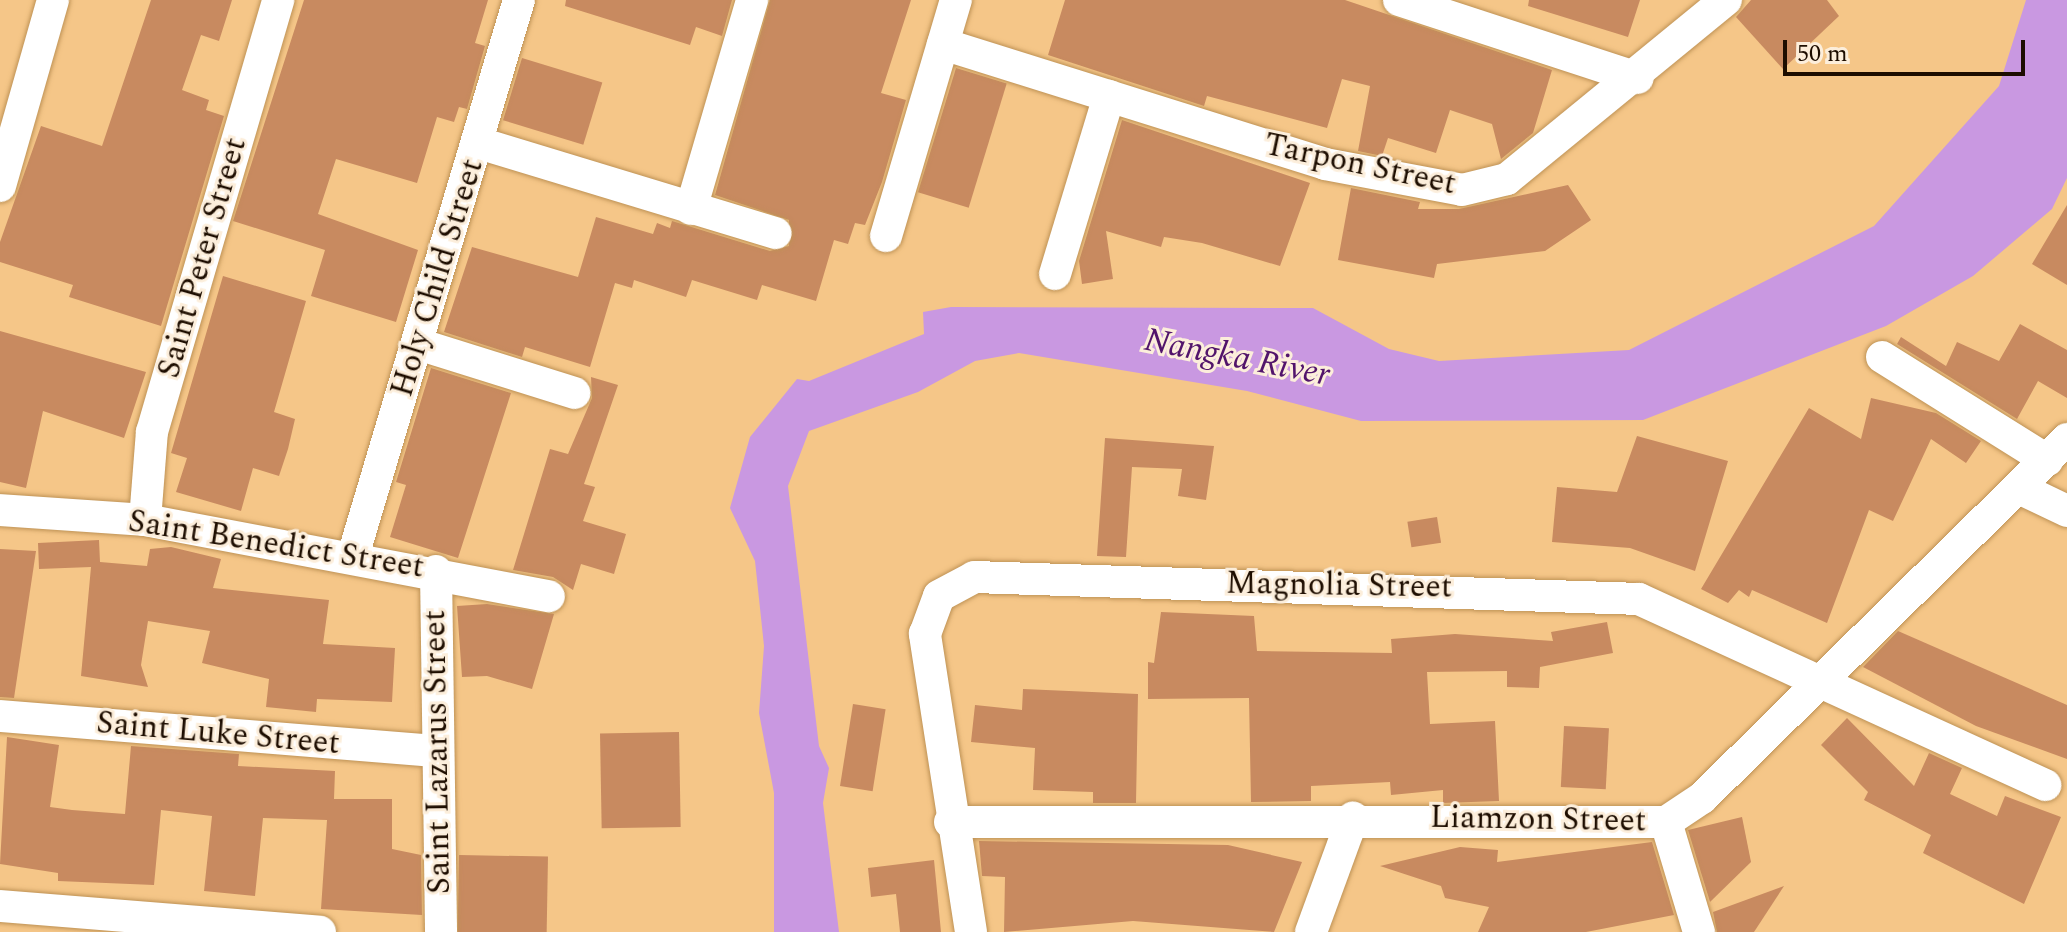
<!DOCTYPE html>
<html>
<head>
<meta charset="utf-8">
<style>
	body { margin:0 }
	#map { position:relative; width:2067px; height:932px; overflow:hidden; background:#f5c688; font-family:Spectral,serif }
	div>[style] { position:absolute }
	.water>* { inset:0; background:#c998e1 }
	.building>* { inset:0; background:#c88a60; transform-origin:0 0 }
	.roads { filter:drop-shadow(0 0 2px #be9255) drop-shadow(0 0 2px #be9255) }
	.street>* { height:32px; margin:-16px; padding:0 16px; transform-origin:16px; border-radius:16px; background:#fff }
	span { translate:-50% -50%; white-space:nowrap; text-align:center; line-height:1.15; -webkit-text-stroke:6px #fceedb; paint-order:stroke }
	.street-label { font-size:32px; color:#1d0d00 }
	.water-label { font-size:34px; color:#52146b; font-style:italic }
	.scale { position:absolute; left:1783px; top:40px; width:242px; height:36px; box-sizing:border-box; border:4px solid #1d0d00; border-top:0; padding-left:10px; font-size:24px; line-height:28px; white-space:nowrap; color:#1d0d00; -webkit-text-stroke:6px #fceedb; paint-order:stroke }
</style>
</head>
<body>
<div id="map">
	<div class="water">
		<div style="clip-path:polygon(2026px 0,2067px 0,2067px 178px,2052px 209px,1973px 276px,1886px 326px,1643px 420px,1361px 421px,1247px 391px,1019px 353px,975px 361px,918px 392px,809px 431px,788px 486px,819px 746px,829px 768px,823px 803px,839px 932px,774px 932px,774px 793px,759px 713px,764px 646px,755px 561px,730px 508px,750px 437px,797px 379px,809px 381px,924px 334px,923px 312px,951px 307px,1313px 308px,1389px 349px,1439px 361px,1629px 350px,1874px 226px,1999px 86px)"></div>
	</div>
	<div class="building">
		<div style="clip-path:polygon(151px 0,232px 0,219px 41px,201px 35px,182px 90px,209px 100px,206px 110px,224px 116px,161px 326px,69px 297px,73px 285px,0 262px,0 242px,41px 126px,102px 146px)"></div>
		<div style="clip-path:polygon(304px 0,488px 0,475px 43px,485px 46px,467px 109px,459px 107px,454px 122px,437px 117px,417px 183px,336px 159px,318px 214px,418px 250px,396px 322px,311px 296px,325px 250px,233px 221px)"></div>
		<div style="clip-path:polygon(566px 0,732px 0,722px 36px,696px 27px,690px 45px,565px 6px)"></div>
		<div style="clip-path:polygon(770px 0,911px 0,881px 93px,906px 100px,882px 182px,865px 225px,855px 223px,848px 244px,834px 240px,816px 301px,762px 285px,757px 300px,692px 280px,686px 297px,634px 280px,632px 288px,615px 283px,590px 367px,525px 347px,522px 357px,444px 332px,472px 247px,578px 277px,596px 217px,653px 234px,657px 223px,670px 228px,672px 221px,770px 251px,789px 246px,789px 220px,715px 195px)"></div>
		<div style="clip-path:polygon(1065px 0,1345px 0,1552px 70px,1533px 133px,1501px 159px,1492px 124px,1450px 110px,1436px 153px,1388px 138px,1382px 156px,1358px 151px,1370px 86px,1342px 79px,1327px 128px,1207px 96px,1204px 106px,1048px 55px)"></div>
		<div style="clip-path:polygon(1529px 0,1640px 0,1628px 37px,1528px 6px)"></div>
		<div style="clip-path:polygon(1751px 0,1827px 0,1839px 16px,1783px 69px,1736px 17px)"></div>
		<div style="left:522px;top:58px;width:84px;height:65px;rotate:17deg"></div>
		<div style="left:956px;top:68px;width:53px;height:130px;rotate:17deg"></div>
		<div style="clip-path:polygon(1122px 120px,1310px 183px,1280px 266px,1202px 243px,1164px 237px,1161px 247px,1106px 231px,1113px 279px,1082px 284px,1079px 261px)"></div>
		<div style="clip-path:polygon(1568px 185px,1591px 220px,1545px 251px,1437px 264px,1434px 278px,1338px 260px,1351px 188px,1420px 202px,1418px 209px,1459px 209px)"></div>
		<div style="clip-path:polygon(2067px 205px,2067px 285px,2032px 264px)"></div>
		<div style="clip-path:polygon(223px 276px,306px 301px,274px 412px,295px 419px,288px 449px,279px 476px,253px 468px,241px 511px,176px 492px,187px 458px,171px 453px)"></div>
		<div style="clip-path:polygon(2020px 324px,2067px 350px,2067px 398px,2038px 381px,2017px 419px,1897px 344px,1901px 337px,1946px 366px,1957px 342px,1999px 361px)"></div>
		<div style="clip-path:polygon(0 331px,146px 372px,124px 438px,43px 411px,26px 488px,0 482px)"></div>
		<div style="clip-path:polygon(431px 368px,511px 393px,458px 558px,390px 537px,406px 485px,396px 482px)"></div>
		<div style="clip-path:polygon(591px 377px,618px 385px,584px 484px,595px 487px,583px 521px,626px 534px,614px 574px,581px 564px,573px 590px,553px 577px,513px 570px,550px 449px,568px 454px,592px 398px)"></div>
		<div style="clip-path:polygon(1871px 398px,1936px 413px,1981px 441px,1966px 463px,1931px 439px,1893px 521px,1869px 510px,1827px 623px,1752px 590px,1749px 597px,1739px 590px,1728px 603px,1701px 589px,1809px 408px,1861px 439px)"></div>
		<div style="clip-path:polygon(1637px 436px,1728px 461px,1695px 571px,1630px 548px,1552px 542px,1557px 487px,1617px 492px)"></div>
		<div style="clip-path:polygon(1105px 438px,1214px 446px,1206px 500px,1178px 496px,1182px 469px,1132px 467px,1126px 557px,1097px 556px)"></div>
		<div style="left:1437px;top:517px;width:26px;height:30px;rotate:81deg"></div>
		<div style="clip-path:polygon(99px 540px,100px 562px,147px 566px,150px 549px,171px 547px,221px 559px,213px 588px,329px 600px,323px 644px,395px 648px,392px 702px,317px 699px,316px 712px,266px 707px,269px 679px,202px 663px,210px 631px,148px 621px,141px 665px,148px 687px,81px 676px,91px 567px,39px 569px,38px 543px)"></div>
		<div style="clip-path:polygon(0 549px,36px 551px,14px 698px,0 697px)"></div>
		<div style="clip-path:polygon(487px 604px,554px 614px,532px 689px,487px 676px,462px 677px,457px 606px)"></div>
		<div style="clip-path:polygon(1161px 612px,1254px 616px,1257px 651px,1392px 653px,1391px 639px,1455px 634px,1553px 641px,1551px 632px,1607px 622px,1613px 653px,1540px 667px,1539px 688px,1507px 687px,1507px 671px,1427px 672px,1430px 724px,1495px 721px,1499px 801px,1443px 803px,1443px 790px,1391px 795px,1390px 782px,1311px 786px,1311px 801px,1251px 802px,1249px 698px,1148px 699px,1148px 662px,1154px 663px)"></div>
		<div style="clip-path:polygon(1898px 631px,2067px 705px,2067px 759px,1976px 726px,1863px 667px)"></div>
		<div style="clip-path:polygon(1023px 689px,1138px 694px,1136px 803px,1093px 803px,1093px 792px,1033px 790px,1035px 748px,971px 742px,975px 705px,1022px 710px)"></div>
		<div style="left:853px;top:704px;width:33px;height:83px;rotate:9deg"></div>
		<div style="clip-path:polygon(1847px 718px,1914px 786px,1929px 753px,1962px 768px,1950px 794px,1997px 816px,2005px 796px,2061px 817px,2024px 904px,1923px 853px,1931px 835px,1864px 800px,1868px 792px,1821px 745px)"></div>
		<div style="left:1564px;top:726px;width:45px;height:61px;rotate:3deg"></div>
		<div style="left:679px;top:732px;width:95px;height:79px;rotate:89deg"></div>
		<div style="clip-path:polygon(7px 737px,59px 745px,50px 807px,72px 810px,125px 814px,131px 746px,239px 754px,238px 766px,335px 771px,334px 799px,392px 799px,392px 849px,421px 855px,422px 915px,321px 909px,327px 820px,263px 818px,255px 896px,204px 891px,212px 816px,161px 810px,154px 885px,58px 881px,58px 873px,0 864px)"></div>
		<div style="clip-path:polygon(1742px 817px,1751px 862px,1710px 902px,1688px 830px)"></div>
		<div style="clip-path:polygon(979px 841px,1228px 845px,1302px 862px,1274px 932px,1133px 921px,1004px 932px,1005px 877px,982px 876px)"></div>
		<div style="clip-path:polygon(1652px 842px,1674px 915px,1586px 932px,1478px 932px,1489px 907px,1445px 898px,1441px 886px,1380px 866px,1460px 847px,1498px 850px,1497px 862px)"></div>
		<div style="left:459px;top:855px;width:89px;height:77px;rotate:1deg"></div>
		<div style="clip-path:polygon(934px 860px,941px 932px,900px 932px,896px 894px,871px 897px,868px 868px)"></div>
		<div style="clip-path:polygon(1784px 886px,1754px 932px,1717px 932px,1713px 912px)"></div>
	</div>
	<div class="roads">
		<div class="street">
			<div style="left:1399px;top:0;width:251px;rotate:18.1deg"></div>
			<div style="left:943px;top:44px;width:400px;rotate:17.4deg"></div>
			<div style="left:1325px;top:164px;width:139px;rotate:10.7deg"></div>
			<div style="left:1462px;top:190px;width:46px;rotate:-13.7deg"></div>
			<div style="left:1507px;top:179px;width:283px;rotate:-39.3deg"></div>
			<div style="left:479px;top:143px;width:310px;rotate:16.9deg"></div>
			<div style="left:0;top:186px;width:193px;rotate:-74.1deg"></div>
			<div style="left:691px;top:209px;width:218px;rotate:-73.7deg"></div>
			<div style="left:886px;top:236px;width:246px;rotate:-73.5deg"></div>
			<div style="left:1055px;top:274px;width:186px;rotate:-73.1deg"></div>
			<div style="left:418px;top:344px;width:164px;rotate:17.4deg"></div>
			<div style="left:1882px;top:357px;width:195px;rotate:32deg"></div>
			<div style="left:2019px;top:488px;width:53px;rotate:25.6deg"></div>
			<div style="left:0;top:510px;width:145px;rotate:3.9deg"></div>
			<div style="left:145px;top:520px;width:411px;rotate:10.7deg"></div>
			<div style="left:145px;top:520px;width:88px;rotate:-85.5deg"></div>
			<div style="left:152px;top:432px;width:450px;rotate:-73.7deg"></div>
			<div style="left:353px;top:556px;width:580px;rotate:-73.38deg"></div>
			<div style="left:436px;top:571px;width:361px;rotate:89.2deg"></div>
			<div style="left:0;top:716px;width:436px;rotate:4.6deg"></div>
			<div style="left:950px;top:822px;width:716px"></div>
			<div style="left:1666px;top:822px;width:43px;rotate:-33.7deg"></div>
			<div style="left:1702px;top:798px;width:512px;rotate:-44.53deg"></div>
			<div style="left:1666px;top:822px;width:115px;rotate:73.3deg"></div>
			<div style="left:0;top:906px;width:321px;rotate:4.6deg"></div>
			<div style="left:971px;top:932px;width:302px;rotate:-98.8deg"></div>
			<div style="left:925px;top:634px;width:40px;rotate:-69.8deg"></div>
			<div style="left:939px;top:596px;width:40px;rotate:-28deg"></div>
			<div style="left:974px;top:577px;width:665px;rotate:1.89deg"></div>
			<div style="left:1639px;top:599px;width:447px;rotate:24.6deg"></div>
			<div style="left:1311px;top:932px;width:122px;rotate:-69.9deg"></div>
		</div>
	</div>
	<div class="street-label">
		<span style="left:1360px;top:165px;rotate:12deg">Tarpon Street</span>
		<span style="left:203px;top:258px;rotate:-74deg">Saint Peter Street</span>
		<span style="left:438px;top:278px;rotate:-73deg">Holy Child Street</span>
		<span style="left:276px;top:545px;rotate:9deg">Saint Benedict Street</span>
		<span style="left:1339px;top:586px;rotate:1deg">Magnolia Street</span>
		<span style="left:218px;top:734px;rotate:5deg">Saint Luke Street</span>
		<span style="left:438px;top:752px;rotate:-91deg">Saint Lazarus Street</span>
		<span style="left:1538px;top:820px;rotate:1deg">Liamzon Street</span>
	</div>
	<div class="water-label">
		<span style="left:1237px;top:358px;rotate:11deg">Nangka River</span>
	</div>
	<div class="scale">50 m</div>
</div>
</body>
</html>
